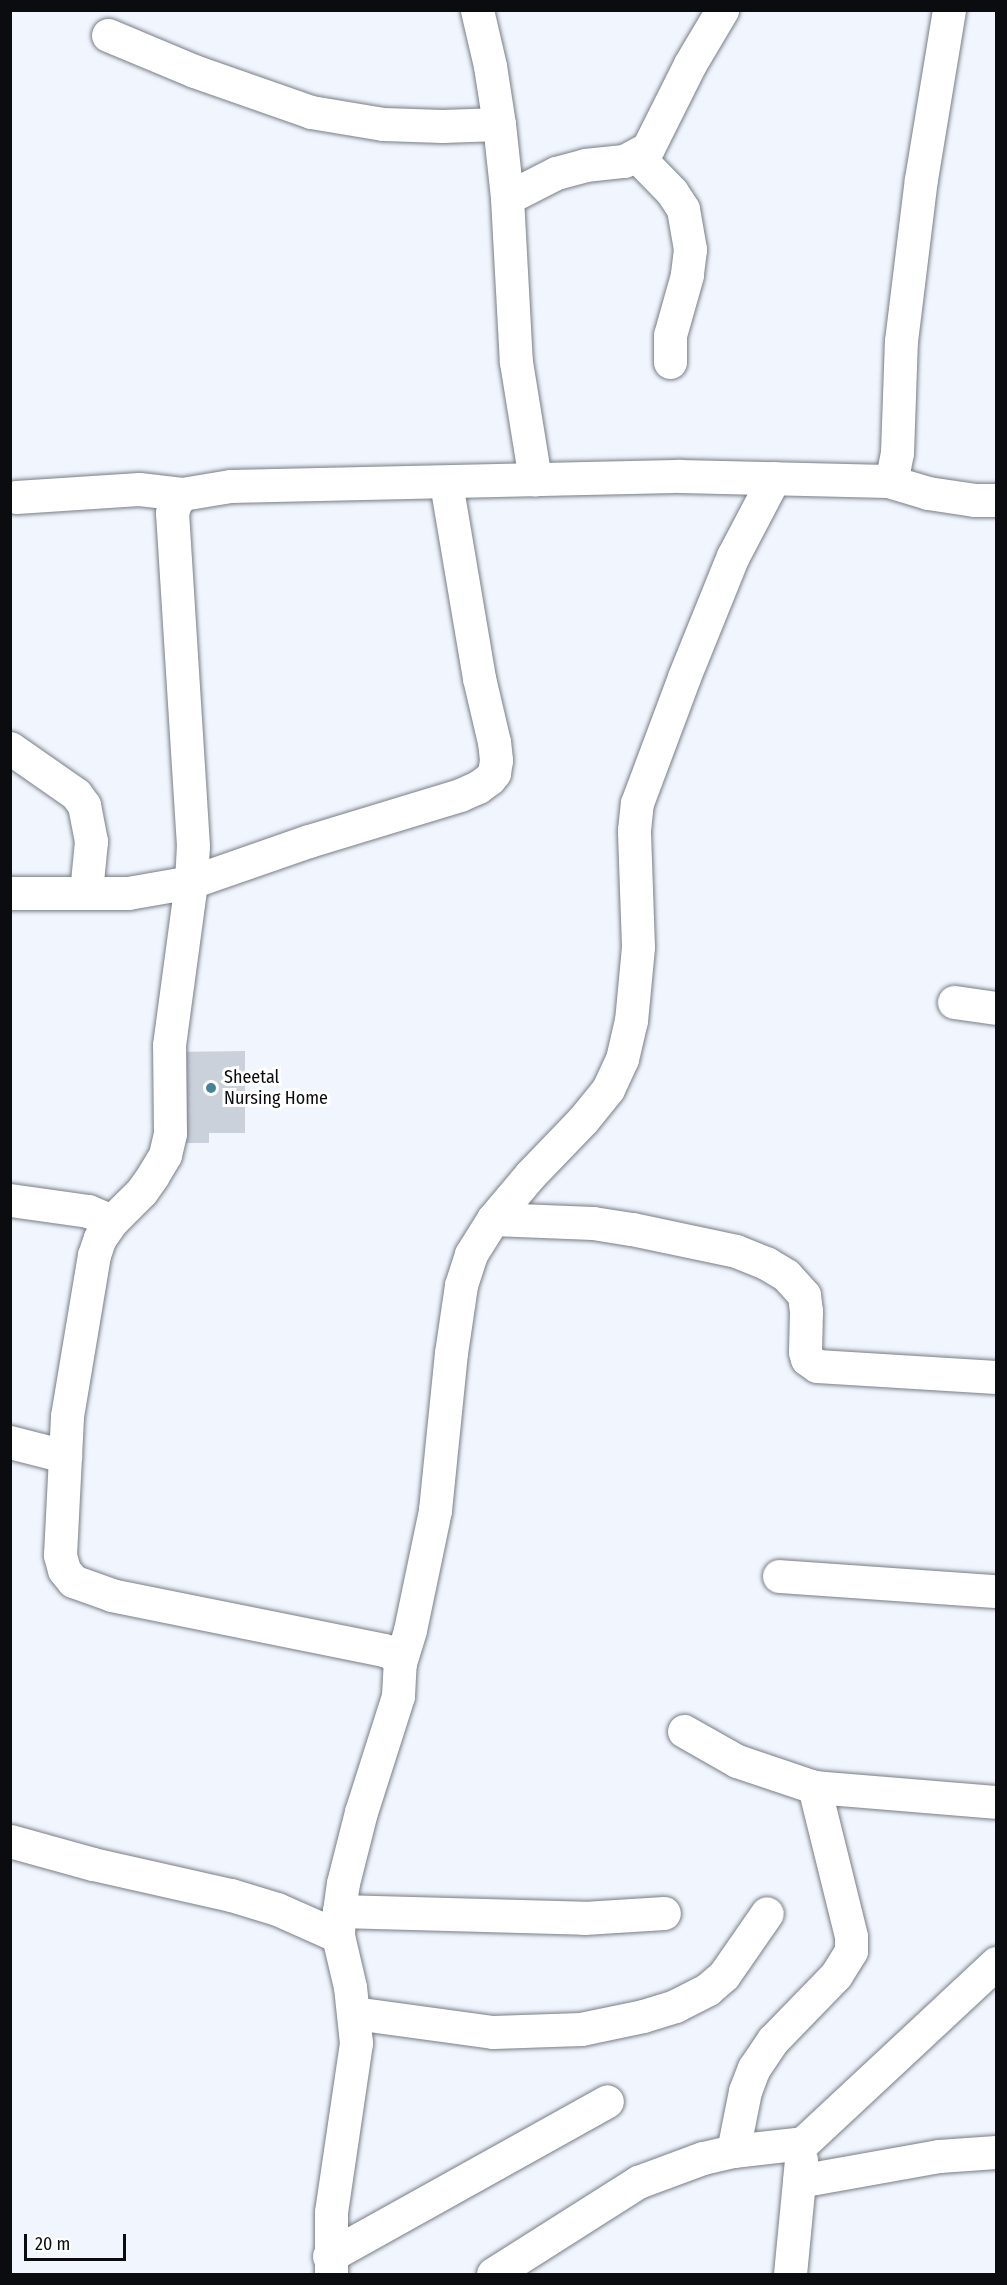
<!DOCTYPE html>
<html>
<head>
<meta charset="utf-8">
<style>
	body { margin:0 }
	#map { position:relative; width:1007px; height:2285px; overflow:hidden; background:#f1f6fe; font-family:"Fira Sans Condensed",sans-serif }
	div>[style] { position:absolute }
	.building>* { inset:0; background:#cbd1da }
	.roads { filter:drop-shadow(0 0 2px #787d86) drop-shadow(0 0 2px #787d86) }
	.street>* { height:33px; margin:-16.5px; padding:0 16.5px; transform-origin:16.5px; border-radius:16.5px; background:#fff }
	.dots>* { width:16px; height:16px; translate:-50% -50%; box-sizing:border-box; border:3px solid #fff; border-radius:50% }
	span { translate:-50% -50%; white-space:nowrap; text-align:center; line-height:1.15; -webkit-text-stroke:6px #fff; paint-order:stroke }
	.poi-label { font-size:18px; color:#0a0c0f }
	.left { translate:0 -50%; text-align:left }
	.frame { position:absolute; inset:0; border:12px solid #0a0c0f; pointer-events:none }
	.scale { position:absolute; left:24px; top:2234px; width:102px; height:27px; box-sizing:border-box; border:3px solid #0a0c0f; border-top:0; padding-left:8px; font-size:18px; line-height:21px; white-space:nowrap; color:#0a0c0f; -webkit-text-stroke:4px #fff; paint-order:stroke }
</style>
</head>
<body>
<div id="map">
	<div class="building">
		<div style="clip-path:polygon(245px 1051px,245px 1133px,209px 1133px,209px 1143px,177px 1143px,176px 1052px)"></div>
	</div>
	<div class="roads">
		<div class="street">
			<div style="left:477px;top:10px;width:57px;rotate:76.9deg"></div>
			<div style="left:490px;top:66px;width:59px;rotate:81.2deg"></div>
			<div style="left:499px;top:124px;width:74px;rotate:83.8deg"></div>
			<div style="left:507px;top:198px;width:164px;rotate:86.9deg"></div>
			<div style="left:516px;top:362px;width:119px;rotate:80.8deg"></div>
			<div style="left:108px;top:35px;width:93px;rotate:22.7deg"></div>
			<div style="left:194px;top:71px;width:124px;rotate:19.3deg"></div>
			<div style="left:311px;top:112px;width:73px;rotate:9.5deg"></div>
			<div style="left:383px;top:124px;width:59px;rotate:1.9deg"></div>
			<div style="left:442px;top:126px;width:57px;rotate:-2deg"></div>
			<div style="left:637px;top:156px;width:50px;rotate:45.8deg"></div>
			<div style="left:672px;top:192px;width:20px;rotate:57deg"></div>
			<div style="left:683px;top:209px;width:41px;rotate:80.1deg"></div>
			<div style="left:690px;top:249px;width:26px;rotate:97deg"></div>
			<div style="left:687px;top:275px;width:62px;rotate:105.8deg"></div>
			<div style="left:670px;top:335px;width:27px;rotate:90deg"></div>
			<div style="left:507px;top:198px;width:55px;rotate:-27deg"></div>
			<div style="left:556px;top:173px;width:30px;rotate:-15deg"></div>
			<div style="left:585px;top:165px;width:39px;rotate:-6deg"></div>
			<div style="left:624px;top:161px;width:27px;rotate:-28deg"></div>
			<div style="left:648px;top:148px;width:94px;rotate:-63.4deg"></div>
			<div style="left:690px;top:64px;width:63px;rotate:-59.3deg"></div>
			<div style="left:888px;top:481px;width:42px;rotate:16.7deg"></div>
			<div style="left:928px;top:493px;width:48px;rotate:8.5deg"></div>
			<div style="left:975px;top:500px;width:21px"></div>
			<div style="left:16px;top:497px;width:123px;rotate:-3.7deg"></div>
			<div style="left:139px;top:489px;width:43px;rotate:6.6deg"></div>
			<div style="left:10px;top:748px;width:80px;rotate:34.9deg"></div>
			<div style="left:76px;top:794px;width:14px;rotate:54deg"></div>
			<div style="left:84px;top:805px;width:37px;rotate:79deg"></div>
			<div style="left:91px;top:841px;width:51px;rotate:95.6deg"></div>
			<div style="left:10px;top:893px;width:118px"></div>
			<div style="left:128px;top:893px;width:64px;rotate:-9.9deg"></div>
			<div style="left:191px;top:882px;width:125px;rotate:-19.2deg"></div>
			<div style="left:309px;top:841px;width:158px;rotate:-16.9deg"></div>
			<div style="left:460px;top:795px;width:20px;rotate:-24deg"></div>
			<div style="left:478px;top:787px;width:14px;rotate:-36deg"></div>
			<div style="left:489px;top:779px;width:8px;rotate:-50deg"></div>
			<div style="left:494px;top:773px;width:13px;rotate:-81deg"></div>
			<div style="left:496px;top:760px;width:18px;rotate:-96deg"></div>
			<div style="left:494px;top:742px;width:66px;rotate:-103.2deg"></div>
			<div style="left:479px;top:678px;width:199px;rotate:-99.6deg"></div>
			<div style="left:954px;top:1002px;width:42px;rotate:8.1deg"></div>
			<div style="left:10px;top:1200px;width:79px;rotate:8deg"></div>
			<div style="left:88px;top:1211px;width:26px;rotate:23deg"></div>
			<div style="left:493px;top:1219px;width:100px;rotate:2.3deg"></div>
			<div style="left:593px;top:1223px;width:39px;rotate:9deg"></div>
			<div style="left:632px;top:1229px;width:106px;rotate:11.9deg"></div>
			<div style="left:736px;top:1251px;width:32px;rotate:22deg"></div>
			<div style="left:766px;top:1263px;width:23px;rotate:31deg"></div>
			<div style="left:786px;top:1275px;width:27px;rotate:48deg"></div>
			<div style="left:804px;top:1295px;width:16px;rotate:83deg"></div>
			<div style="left:806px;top:1311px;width:41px;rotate:91.4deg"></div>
			<div style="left:805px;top:1352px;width:7px;rotate:74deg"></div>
			<div style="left:807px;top:1359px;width:12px;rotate:35deg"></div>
			<div style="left:817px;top:1366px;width:179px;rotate:3.5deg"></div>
			<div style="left:10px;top:1442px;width:57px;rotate:14.3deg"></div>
			<div style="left:779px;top:1576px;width:218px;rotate:4deg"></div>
			<div style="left:400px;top:1663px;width:34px;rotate:-73deg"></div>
			<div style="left:410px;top:1630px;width:123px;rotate:-78.2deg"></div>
			<div style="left:435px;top:1510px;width:158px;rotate:-84.2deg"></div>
			<div style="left:451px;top:1353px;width:69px;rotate:-81.6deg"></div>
			<div style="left:461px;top:1285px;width:33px;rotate:-72deg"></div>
			<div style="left:471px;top:1254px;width:41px;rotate:-57.8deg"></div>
			<div style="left:493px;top:1219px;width:57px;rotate:-49.9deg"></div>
			<div style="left:530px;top:1175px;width:76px;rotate:-46.1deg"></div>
			<div style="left:583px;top:1120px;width:40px;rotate:-51deg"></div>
			<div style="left:608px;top:1089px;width:33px;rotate:-65deg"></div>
			<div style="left:622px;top:1059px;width:39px;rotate:-77deg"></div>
			<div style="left:631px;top:1021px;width:74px;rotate:-84.6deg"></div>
			<div style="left:638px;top:947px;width:117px;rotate:-92deg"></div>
			<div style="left:634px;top:830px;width:27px;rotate:-84deg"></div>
			<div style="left:637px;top:803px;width:134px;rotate:-69.5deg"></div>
			<div style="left:684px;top:677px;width:131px;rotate:-68deg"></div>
			<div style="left:733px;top:556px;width:88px;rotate:-62.3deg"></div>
			<div style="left:684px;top:1731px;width:61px;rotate:29.5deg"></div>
			<div style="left:737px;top:1761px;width:81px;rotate:18.7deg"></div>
			<div style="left:814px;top:1787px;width:183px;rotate:4.7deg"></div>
			<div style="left:10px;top:1841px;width:86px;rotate:15.5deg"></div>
			<div style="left:93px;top:1864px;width:141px;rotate:12.7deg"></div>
			<div style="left:231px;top:1895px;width:48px;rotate:16.9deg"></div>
			<div style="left:277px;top:1909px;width:67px;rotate:23.9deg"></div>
			<div style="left:339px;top:1911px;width:245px;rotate:1.6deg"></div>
			<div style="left:584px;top:1918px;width:80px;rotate:-3.6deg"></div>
			<div style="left:354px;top:2013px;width:140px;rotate:7.8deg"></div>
			<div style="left:493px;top:2032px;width:88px;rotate:-2deg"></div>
			<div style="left:581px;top:2029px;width:63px;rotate:-11.8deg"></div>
			<div style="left:643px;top:2016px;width:34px;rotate:-17deg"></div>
			<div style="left:675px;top:2006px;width:37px;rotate:-27deg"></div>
			<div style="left:708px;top:1989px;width:21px;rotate:-41deg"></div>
			<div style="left:724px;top:1975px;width:75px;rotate:-55.3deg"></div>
			<div style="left:733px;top:2151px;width:61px;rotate:-78.7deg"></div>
			<div style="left:745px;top:2091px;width:25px;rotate:-69deg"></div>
			<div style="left:754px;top:2068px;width:34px;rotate:-56deg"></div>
			<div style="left:773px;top:2040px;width:91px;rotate:-45.9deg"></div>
			<div style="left:836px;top:1975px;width:28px;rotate:-58deg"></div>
			<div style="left:851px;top:1951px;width:15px;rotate:-90deg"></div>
			<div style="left:851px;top:1936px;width:154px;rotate:-103.9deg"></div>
			<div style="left:799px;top:2181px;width:142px;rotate:-10.1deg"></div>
			<div style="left:939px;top:2156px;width:57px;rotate:-4deg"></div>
			<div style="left:329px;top:2256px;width:318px;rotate:-29.1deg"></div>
			<div style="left:331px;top:2274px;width:62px;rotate:-90deg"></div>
			<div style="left:331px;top:2212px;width:171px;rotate:-81.6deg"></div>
			<div style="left:356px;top:2043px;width:56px;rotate:-96.1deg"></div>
			<div style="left:350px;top:1987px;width:52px;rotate:-103.2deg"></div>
			<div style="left:338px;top:1936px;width:25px;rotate:-88deg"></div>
			<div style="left:339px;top:1911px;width:28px;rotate:-82deg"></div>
			<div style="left:343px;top:1883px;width:73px;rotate:-75.8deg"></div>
			<div style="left:361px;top:1812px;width:122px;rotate:-72.3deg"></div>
			<div style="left:398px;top:1696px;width:33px;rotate:-87deg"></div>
			<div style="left:400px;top:1663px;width:7px;rotate:-106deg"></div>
			<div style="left:398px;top:1656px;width:15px;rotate:-157deg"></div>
			<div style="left:384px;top:1650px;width:278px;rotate:-168.6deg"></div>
			<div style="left:112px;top:1595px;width:41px;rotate:-160.3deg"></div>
			<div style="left:73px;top:1581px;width:14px;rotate:-129deg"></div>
			<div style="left:64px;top:1570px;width:16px;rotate:-105deg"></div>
			<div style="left:60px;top:1555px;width:139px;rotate:-87.1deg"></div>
			<div style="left:67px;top:1416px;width:163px;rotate:-80.5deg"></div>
			<div style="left:94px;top:1255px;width:18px;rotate:-71deg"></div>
			<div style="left:100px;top:1238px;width:21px;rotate:-55deg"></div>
			<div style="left:112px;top:1221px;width:42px;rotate:-45deg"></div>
			<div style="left:142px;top:1191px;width:19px;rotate:-55deg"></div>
			<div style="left:153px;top:1175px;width:23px;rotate:-59deg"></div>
			<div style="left:165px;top:1155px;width:22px;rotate:-77deg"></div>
			<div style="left:170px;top:1134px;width:89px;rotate:-90.6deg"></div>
			<div style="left:169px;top:1045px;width:164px;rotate:-82.3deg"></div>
			<div style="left:191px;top:882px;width:36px;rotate:-87deg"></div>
			<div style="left:193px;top:846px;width:334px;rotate:-93.6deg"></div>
			<div style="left:172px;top:513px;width:10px;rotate:-73deg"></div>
			<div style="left:175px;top:503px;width:11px;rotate:-52deg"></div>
			<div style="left:182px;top:494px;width:49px;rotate:-9.5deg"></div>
			<div style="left:230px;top:486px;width:450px;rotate:-1.3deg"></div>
			<div style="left:680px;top:476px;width:208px;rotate:1.4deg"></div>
			<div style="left:888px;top:481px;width:9px;rotate:-58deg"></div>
			<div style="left:893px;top:473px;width:20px;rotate:-79deg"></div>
			<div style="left:897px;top:453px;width:112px;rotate:-88deg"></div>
			<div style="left:901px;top:341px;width:163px;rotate:-83deg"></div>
			<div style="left:921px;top:179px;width:171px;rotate:-80.6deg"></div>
			<div style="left:493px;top:2274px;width:172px;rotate:-32.4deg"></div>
			<div style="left:638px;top:2182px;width:69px;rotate:-20.3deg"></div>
			<div style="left:703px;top:2158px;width:31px;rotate:-13deg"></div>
			<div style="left:733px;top:2151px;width:70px;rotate:-6.5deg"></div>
			<div style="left:803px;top:2143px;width:264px;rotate:-43deg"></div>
			<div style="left:790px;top:2274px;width:115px;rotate:-84.5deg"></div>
		</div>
	</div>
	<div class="dots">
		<div style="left:211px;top:1088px;background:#458498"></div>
	</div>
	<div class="poi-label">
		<span class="left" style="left:224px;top:1088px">Sheetal<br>Nursing Home</span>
	</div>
	<div class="frame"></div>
	<div class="scale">20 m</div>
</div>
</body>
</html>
